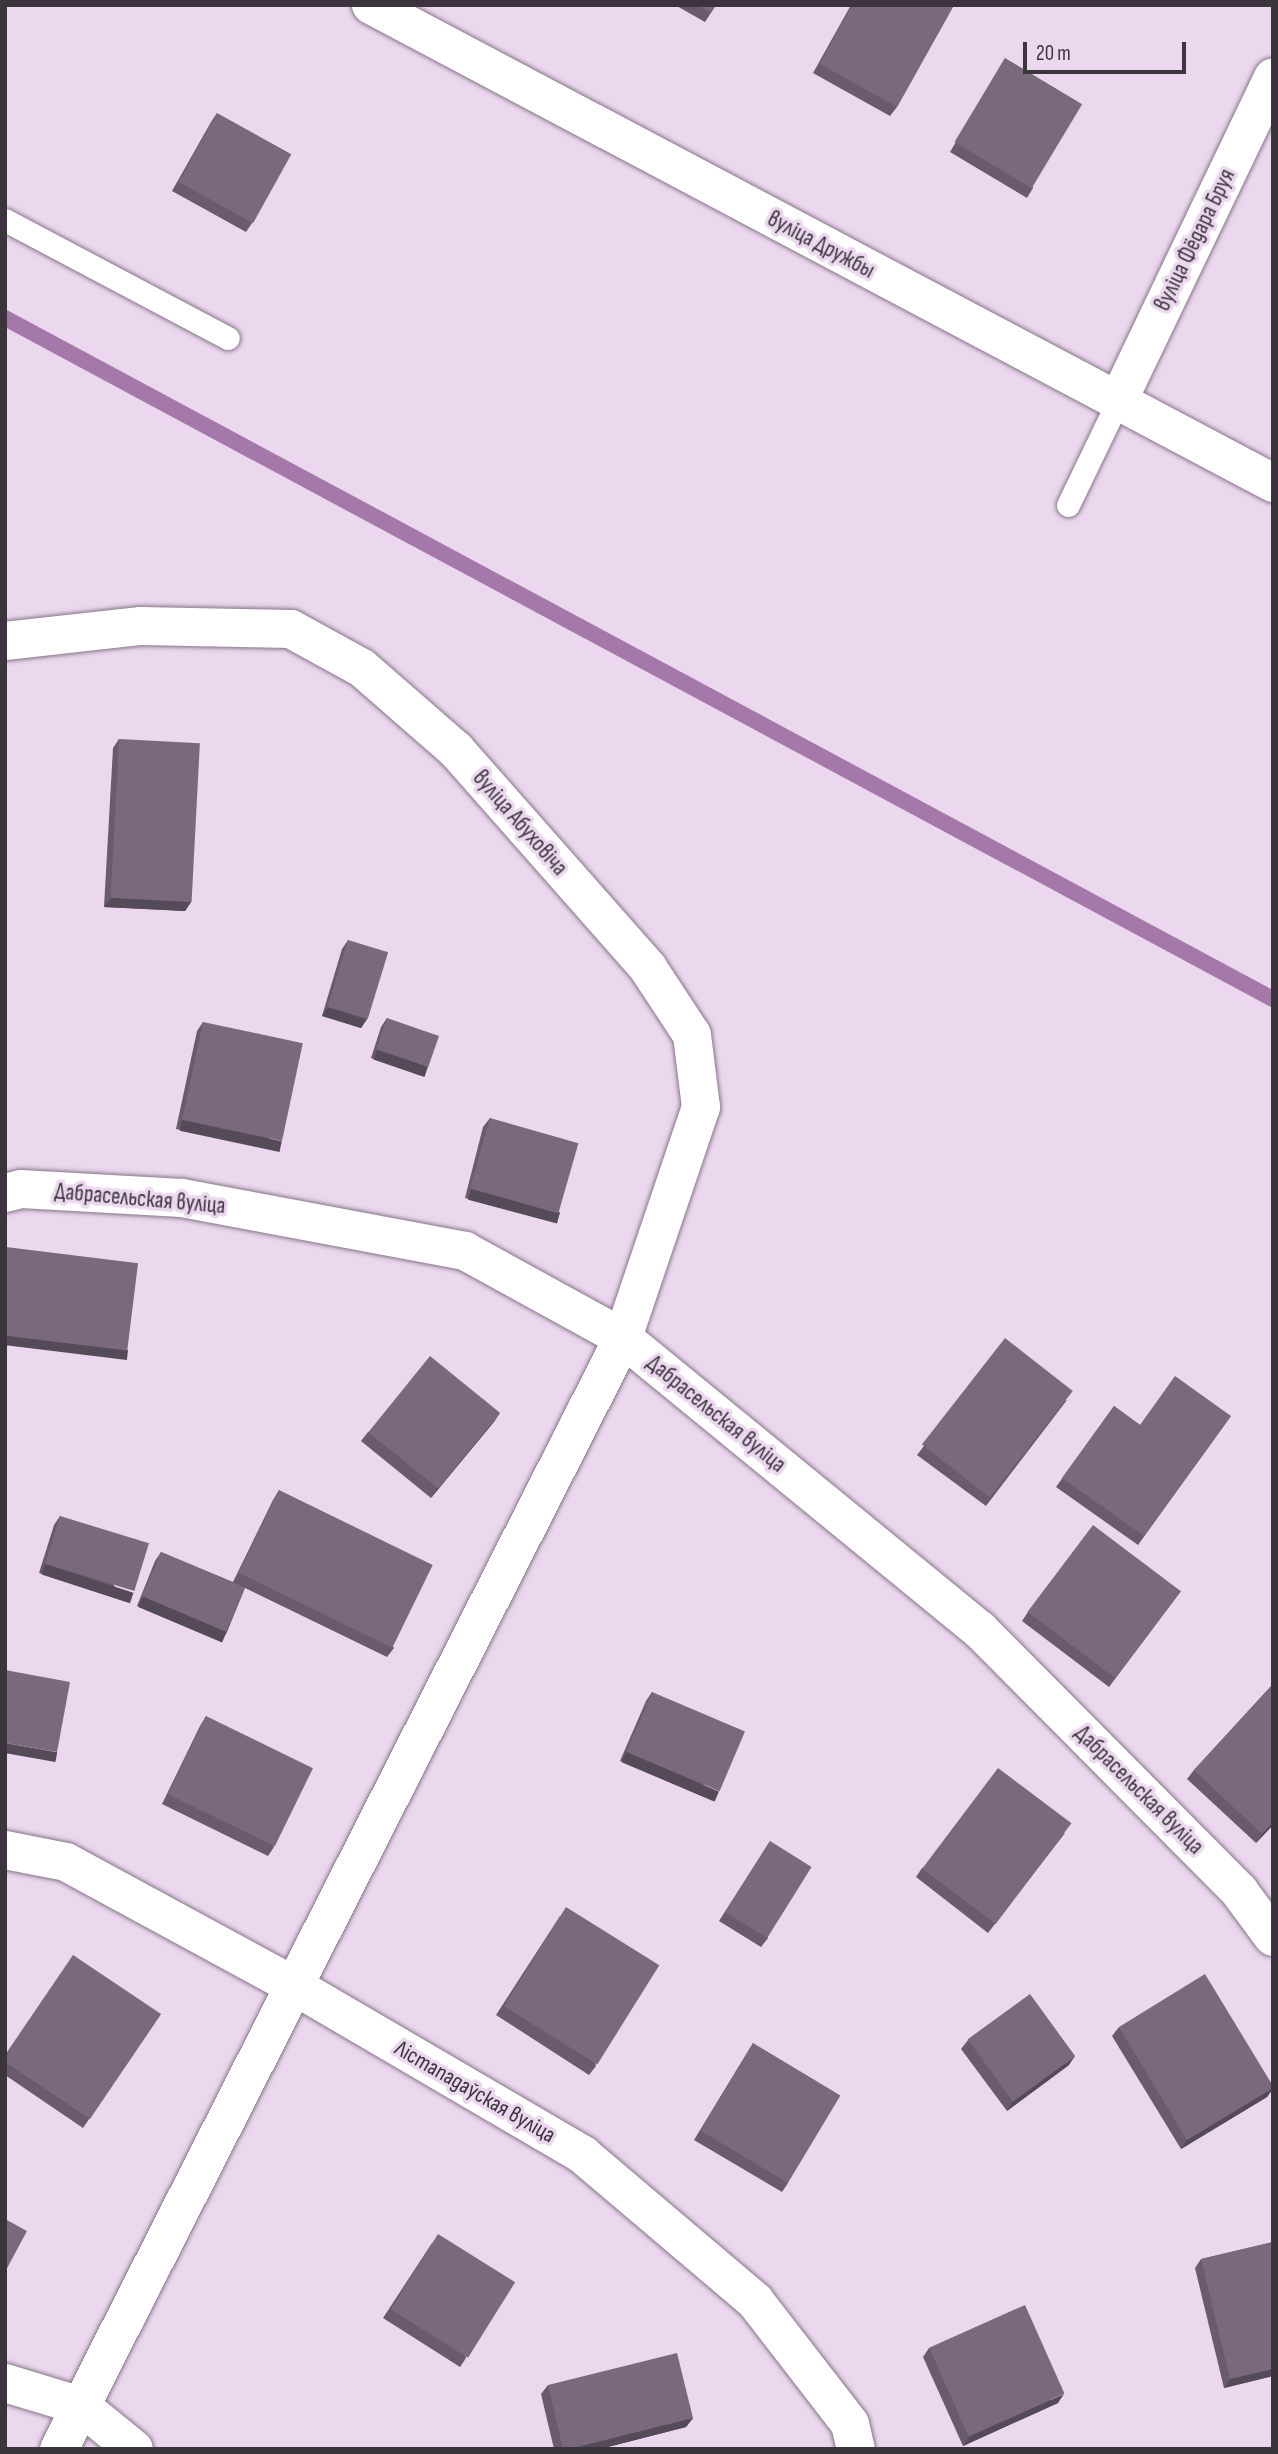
<!DOCTYPE html>
<html>
<head>
<meta charset="utf-8">
<style>
	body { margin:0 }
	#map { position:relative; width:1278px; height:2454px; overflow:hidden; background:#ebd7ee; font-family:"Sofia Sans Condensed",sans-serif }
	div>[style] { position:absolute }
	.stream>* { height:16px; margin:-8px; padding:0 8px; transform-origin:8px; border-radius:8px; background:#a479aa }
	.roads { filter:drop-shadow(0 0 2px #877589) drop-shadow(0 0 2px #877589) }
	.service>* { height:23px; margin:-11.5px; padding:0 11.5px; transform-origin:11.5px; border-radius:11.5px; background:#fff }
	.minor>* { height:38px; margin:-19px; padding:0 19px; transform-origin:19px; border-radius:19px; background:#fff }
	.wall>* { inset:0; background:#695a6c }
	.shaded-wall>* { inset:0; background:#554a58; transform-origin:0 0 }
	.building>* { inset:0; background:#7a697d; transform-origin:0 0 }
	span { translate:-50% -50%; white-space:nowrap; text-align:center; line-height:1.15; -webkit-text-stroke:7px #ebd7ee; paint-order:stroke }
	.street-label { font-size:23px; color:#3b343d }
	.frame { position:absolute; inset:0; border:7px solid #3b343d; pointer-events:none }
	.scale { position:absolute; left:1023px; top:42px; width:163px; height:32px; box-sizing:border-box; border:4px solid #3b343d; border-top:0; padding-left:9px; font-size:21px; line-height:24px; white-space:nowrap; color:#3b343d; -webkit-text-stroke:5px #ebd7ee; paint-order:stroke }
</style>
</head>
<body>
<div id="map">
	<div class="stream">
		<div style="left:5px;top:318px;width:1439px;rotate:28.24deg"></div>
	</div>
	<div class="roads">
		<div class="service">
			<div style="left:5px;top:220px;width:252px;rotate:27.9deg"></div>
			<div style="left:1068px;top:505px;width:113px;rotate:-64.3deg"></div>
		</div>
		<div class="minor">
			<div style="left:371px;top:5px;width:1021px;rotate:27.92deg"></div>
			<div style="left:1117px;top:403px;width:361px;rotate:-64.4deg"></div>
			<div style="left:5px;top:641px;width:137px;rotate:-6.3deg"></div>
			<div style="left:141px;top:626px;width:150px;rotate:1.1deg"></div>
			<div style="left:291px;top:629px;width:81px;rotate:28.8deg"></div>
			<div style="left:362px;top:668px;width:125px;rotate:41.1deg"></div>
			<div style="left:456px;top:750px;width:290px;rotate:48.6deg"></div>
			<div style="left:648px;top:968px;width:80px;rotate:56.7deg"></div>
			<div style="left:692px;top:1035px;width:73px;rotate:82.9deg"></div>
			<div style="left:701px;top:1107px;width:244px;rotate:108.7deg"></div>
			<div style="left:623px;top:1338px;width:1246px;rotate:116.91deg"></div>
			<div style="left:5px;top:1193px;width:16px;rotate:-14deg"></div>
			<div style="left:21px;top:1189px;width:161px;rotate:3.2deg"></div>
			<div style="left:182px;top:1198px;width:288px;rotate:10.6deg"></div>
			<div style="left:465px;top:1251px;width:180px;rotate:28.8deg"></div>
			<div style="left:623px;top:1338px;width:461px;rotate:39.3deg"></div>
			<div style="left:980px;top:1630px;width:368px;rotate:45.2deg"></div>
			<div style="left:1239px;top:1891px;width:57px;rotate:53.5deg"></div>
			<div style="left:5px;top:1850px;width:62px;rotate:11.1deg"></div>
			<div style="left:66px;top:1862px;width:262px;rotate:28.5deg"></div>
			<div style="left:296px;top:1987px;width:333px;rotate:30.3deg"></div>
			<div style="left:583px;top:2155px;width:226px;rotate:40.3deg"></div>
			<div style="left:755px;top:2301px;width:155px;rotate:52.3deg"></div>
			<div style="left:850px;top:2424px;width:26px;rotate:77deg"></div>
			<div style="left:5px;top:2383px;width:79px;rotate:16.8deg"></div>
			<div style="left:81px;top:2406px;width:68px;rotate:39.1deg"></div>
		</div>
	</div>
	<div class="wall">
		<div style="clip-path:polygon(675px 5px,716px 5px,705px 22px)"></div>
		<div style="clip-path:polygon(851px 5px,954px 5px,897px 107px,890px 116px,813px 73px)"></div>
		<div style="clip-path:polygon(1005px 58px,1033px 188px,1027px 198px,950px 152px)"></div>
		<div style="clip-path:polygon(217px 113px,252px 223px,246px 232px,172px 191px,211px 122px)"></div>
		<div style="clip-path:polygon(119px 739px,191px 902px,185px 911px,104px 907px,113px 748px)"></div>
		<div style="clip-path:polygon(348px 940px,367px 1019px,361px 1028px,322px 1016px,342px 949px)"></div>
		<div style="clip-path:polygon(387px 1018px,422px 1076px,371px 1058px,381px 1027px)"></div>
		<div style="clip-path:polygon(203px 1022px,276px 1150px,176px 1129px,197px 1031px)"></div>
		<div style="clip-path:polygon(490px 1118px,560px 1213px,554px 1222px,465px 1198px,483px 1127px)"></div>
		<div style="clip-path:polygon(1067px 1400px,986px 1506px,917px 1455px,924px 1446px)"></div>
		<div style="clip-path:polygon(1114px 1406px,1140px 1425px,1231px 1416px,1138px 1545px,1056px 1487px)"></div>
		<div style="clip-path:polygon(500px 1413px,431px 1498px,361px 1441px,368px 1432px)"></div>
		<div style="clip-path:polygon(279px 1490px,394px 1648px,387px 1657px,245px 1588px,227px 1632px,221px 1641px,137px 1606px,155px 1561px,161px 1552px,233px 1582px,273px 1500px)"></div>
		<div style="clip-path:polygon(60px 1516px,127px 1602px,39px 1573px,54px 1525px)"></div>
		<div style="clip-path:polygon(1181px 1591px,1109px 1687px,1022px 1621px,1028px 1612px)"></div>
		<div style="clip-path:polygon(1273px 1684px,1273px 1825px,1256px 1843px,1187px 1779px,1194px 1770px)"></div>
		<div style="clip-path:polygon(652px 1692px,713px 1801px,620px 1761px,646px 1701px)"></div>
		<div style="clip-path:polygon(206px 1716px,274px 1847px,268px 1856px,162px 1804px,200px 1726px)"></div>
		<div style="clip-path:polygon(1065px 1833px,988px 1933px,916px 1877px,922px 1868px)"></div>
		<div style="clip-path:polygon(770px 1841px,768px 1938px,761px 1947px,719px 1921px)"></div>
		<div style="clip-path:polygon(560px 1916px,596px 2066px,589px 2075px,496px 2015px)"></div>
		<div style="clip-path:polygon(161px 2014px,83px 2128px,5px 2075px,5px 2055px)"></div>
		<div style="clip-path:polygon(1119px 2027px,1273px 2086px,1273px 2089px,1267px 2097px,1181px 2149px,1112px 2036px)"></div>
		<div style="clip-path:polygon(968px 2040px,1069px 2065px,1007px 2111px,961px 2049px)"></div>
		<div style="clip-path:polygon(753px 2043px,788px 2183px,782px 2192px,694px 2140px)"></div>
		<div style="clip-path:polygon(1273px 2242px,1273px 2376px,1224px 2388px,1195px 2268px,1201px 2259px)"></div>
		<div style="clip-path:polygon(432px 2243px,466px 2358px,460px 2367px,383px 2318px)"></div>
		<div style="clip-path:polygon(929px 2348px,1058px 2403px,963px 2446px,923px 2357px)"></div>
		<div style="clip-path:polygon(548px 2385px,693px 2418px,686px 2427px,600px 2449px,554px 2449px,541px 2394px)"></div>
	</div>
	<div class="shaded-wall">
		<div style="clip-path:polygon(111px 898px,191px 902px,185px 911px,104px 907px)"></div>
		<div style="clip-path:polygon(328px 1007px,367px 1019px,361px 1028px,322px 1016px)"></div>
		<div style="left:377px;top:1049px;width:54px;height:11px;rotate:19deg"></div>
		<div style="left:182px;top:1120px;width:102px;height:11px;rotate:12deg"></div>
		<div style="left:471px;top:1189px;width:92px;height:11px;rotate:15deg"></div>
		<div style="left:5px;top:1335px;width:124px;height:10px;rotate:7deg"></div>
		<div style="clip-path:polygon(500px 1413px,494px 1422px,431px 1498px,437px 1489px)"></div>
		<div style="left:45px;top:1564px;width:93px;height:11px;rotate:18deg"></div>
		<div style="left:143px;top:1596px;width:91px;height:12px;rotate:23deg"></div>
		<div style="left:5px;top:1743px;width:53px;height:10px;rotate:10deg"></div>
		<div style="left:626px;top:1752px;width:101px;height:11px;rotate:23deg"></div>
		<div style="clip-path:polygon(1273px 1822px,1273px 1825px,1256px 1843px,1262px 1834px)"></div>
		<div style="clip-path:polygon(1075px 2056px,1069px 2065px,1007px 2111px,1013px 2101px)"></div>
		<div style="clip-path:polygon(1273px 2088px,1267px 2097px,1181px 2149px,1187px 2140px)"></div>
		<div style="clip-path:polygon(1273px 2369px,1273px 2376px,1224px 2388px,1230px 2379px)"></div>
		<div style="clip-path:polygon(1064px 2394px,1058px 2403px,963px 2446px,969px 2437px)"></div>
		<div style="clip-path:polygon(693px 2418px,686px 2427px,600px 2449px,569px 2449px)"></div>
	</div>
	<div class="building">
		<div style="clip-path:polygon(697px 5px,716px 5px,711px 13px)"></div>
		<div style="clip-path:polygon(852px 5px,954px 5px,897px 107px,820px 64px)"></div>
		<div style="left:1005px;top:58px;width:90px;height:98px;rotate:31deg"></div>
		<div style="left:217px;top:113px;width:85px;height:79px;rotate:29deg"></div>
		<div style="left:119px;top:739px;width:81px;height:159px;rotate:3deg"></div>
		<div style="left:348px;top:940px;width:42px;height:70px;rotate:17deg"></div>
		<div style="left:387px;top:1018px;width:55px;height:33px;rotate:19deg"></div>
		<div style="left:203px;top:1022px;width:102px;height:100px;rotate:12deg"></div>
		<div style="left:490px;top:1118px;width:92px;height:73px;rotate:16deg"></div>
		<div style="left:6px;top:1247px;width:133px;height:88px;rotate:7deg"></div>
		<div style="left:1005px;top:1338px;width:86px;height:135px;rotate:38deg"></div>
		<div style="left:430px;top:1356px;width:90px;height:98px;rotate:39deg"></div>
		<div style="clip-path:polygon(1175px 1376px,1231px 1416px,1144px 1536px,1062px 1478px,1114px 1406px,1140px 1425px)"></div>
		<div style="left:279px;top:1490px;width:171px;height:92px;rotate:26deg"></div>
		<div style="left:60px;top:1516px;width:93px;height:50px;rotate:17deg"></div>
		<div style="left:1093px;top:1525px;width:110px;height:109px;rotate:37deg"></div>
		<div style="left:161px;top:1552px;width:91px;height:48px;rotate:23deg"></div>
		<div style="clip-path:polygon(5px 1670px,70px 1682px,57px 1752px,5px 1743px)"></div>
		<div style="clip-path:polygon(1273px 1684px,1273px 1822px,1262px 1834px,1194px 1770px)"></div>
		<div style="left:652px;top:1692px;width:101px;height:65px;rotate:23deg"></div>
		<div style="left:206px;top:1716px;width:119px;height:87px;rotate:26deg"></div>
		<div style="left:998px;top:1768px;width:92px;height:126px;rotate:37deg"></div>
		<div style="left:770px;top:1841px;width:49px;height:84px;rotate:32deg"></div>
		<div style="left:566px;top:1907px;width:110px;height:117px;rotate:32deg"></div>
		<div style="clip-path:polygon(73px 1955px,161px 2014px,90px 2119px,5px 2062px,5px 2055px)"></div>
		<div style="clip-path:polygon(1205px 1974px,1273px 2086px,1273px 2088px,1187px 2140px,1119px 2027px)"></div>
		<div style="left:1030px;top:1994px;width:77px;height:77px;rotate:54deg"></div>
		<div style="left:753px;top:2043px;width:102px;height:102px;rotate:31deg"></div>
		<div style="clip-path:polygon(5px 2219px,27px 2231px,5px 2272px)"></div>
		<div style="left:438px;top:2234px;width:91px;height:89px;rotate:32deg"></div>
		<div style="clip-path:polygon(1273px 2242px,1273px 2369px,1230px 2379px,1201px 2259px)"></div>
		<div style="left:1025px;top:2305px;width:97px;height:105px;rotate:66deg"></div>
		<div style="clip-path:polygon(677px 2353px,693px 2418px,569px 2449px,563px 2449px,548px 2385px)"></div>
	</div>
	<div class="street-label">
		<span style="left:1195px;top:240px;rotate:-64deg">вуліца Фёдара Бруя</span>
		<span style="left:821px;top:245px;rotate:28deg">вуліца Дружбы</span>
		<span style="left:520px;top:823px;rotate:49deg">вуліца Абуховіча</span>
		<span style="left:140px;top:1199px;rotate:5deg">Дабрасельская вуліца</span>
		<span style="left:716px;top:1414px;rotate:39deg">Дабрасельская вуліца</span>
		<span style="left:1139px;top:1790px;rotate:45deg">Дабрасельская вуліца</span>
		<span style="left:475px;top:2092px;rotate:30deg">Лістападаўская вуліца</span>
	</div>
	<div class="frame"></div>
	<div class="scale">20 m</div>
</div>
</body>
</html>
